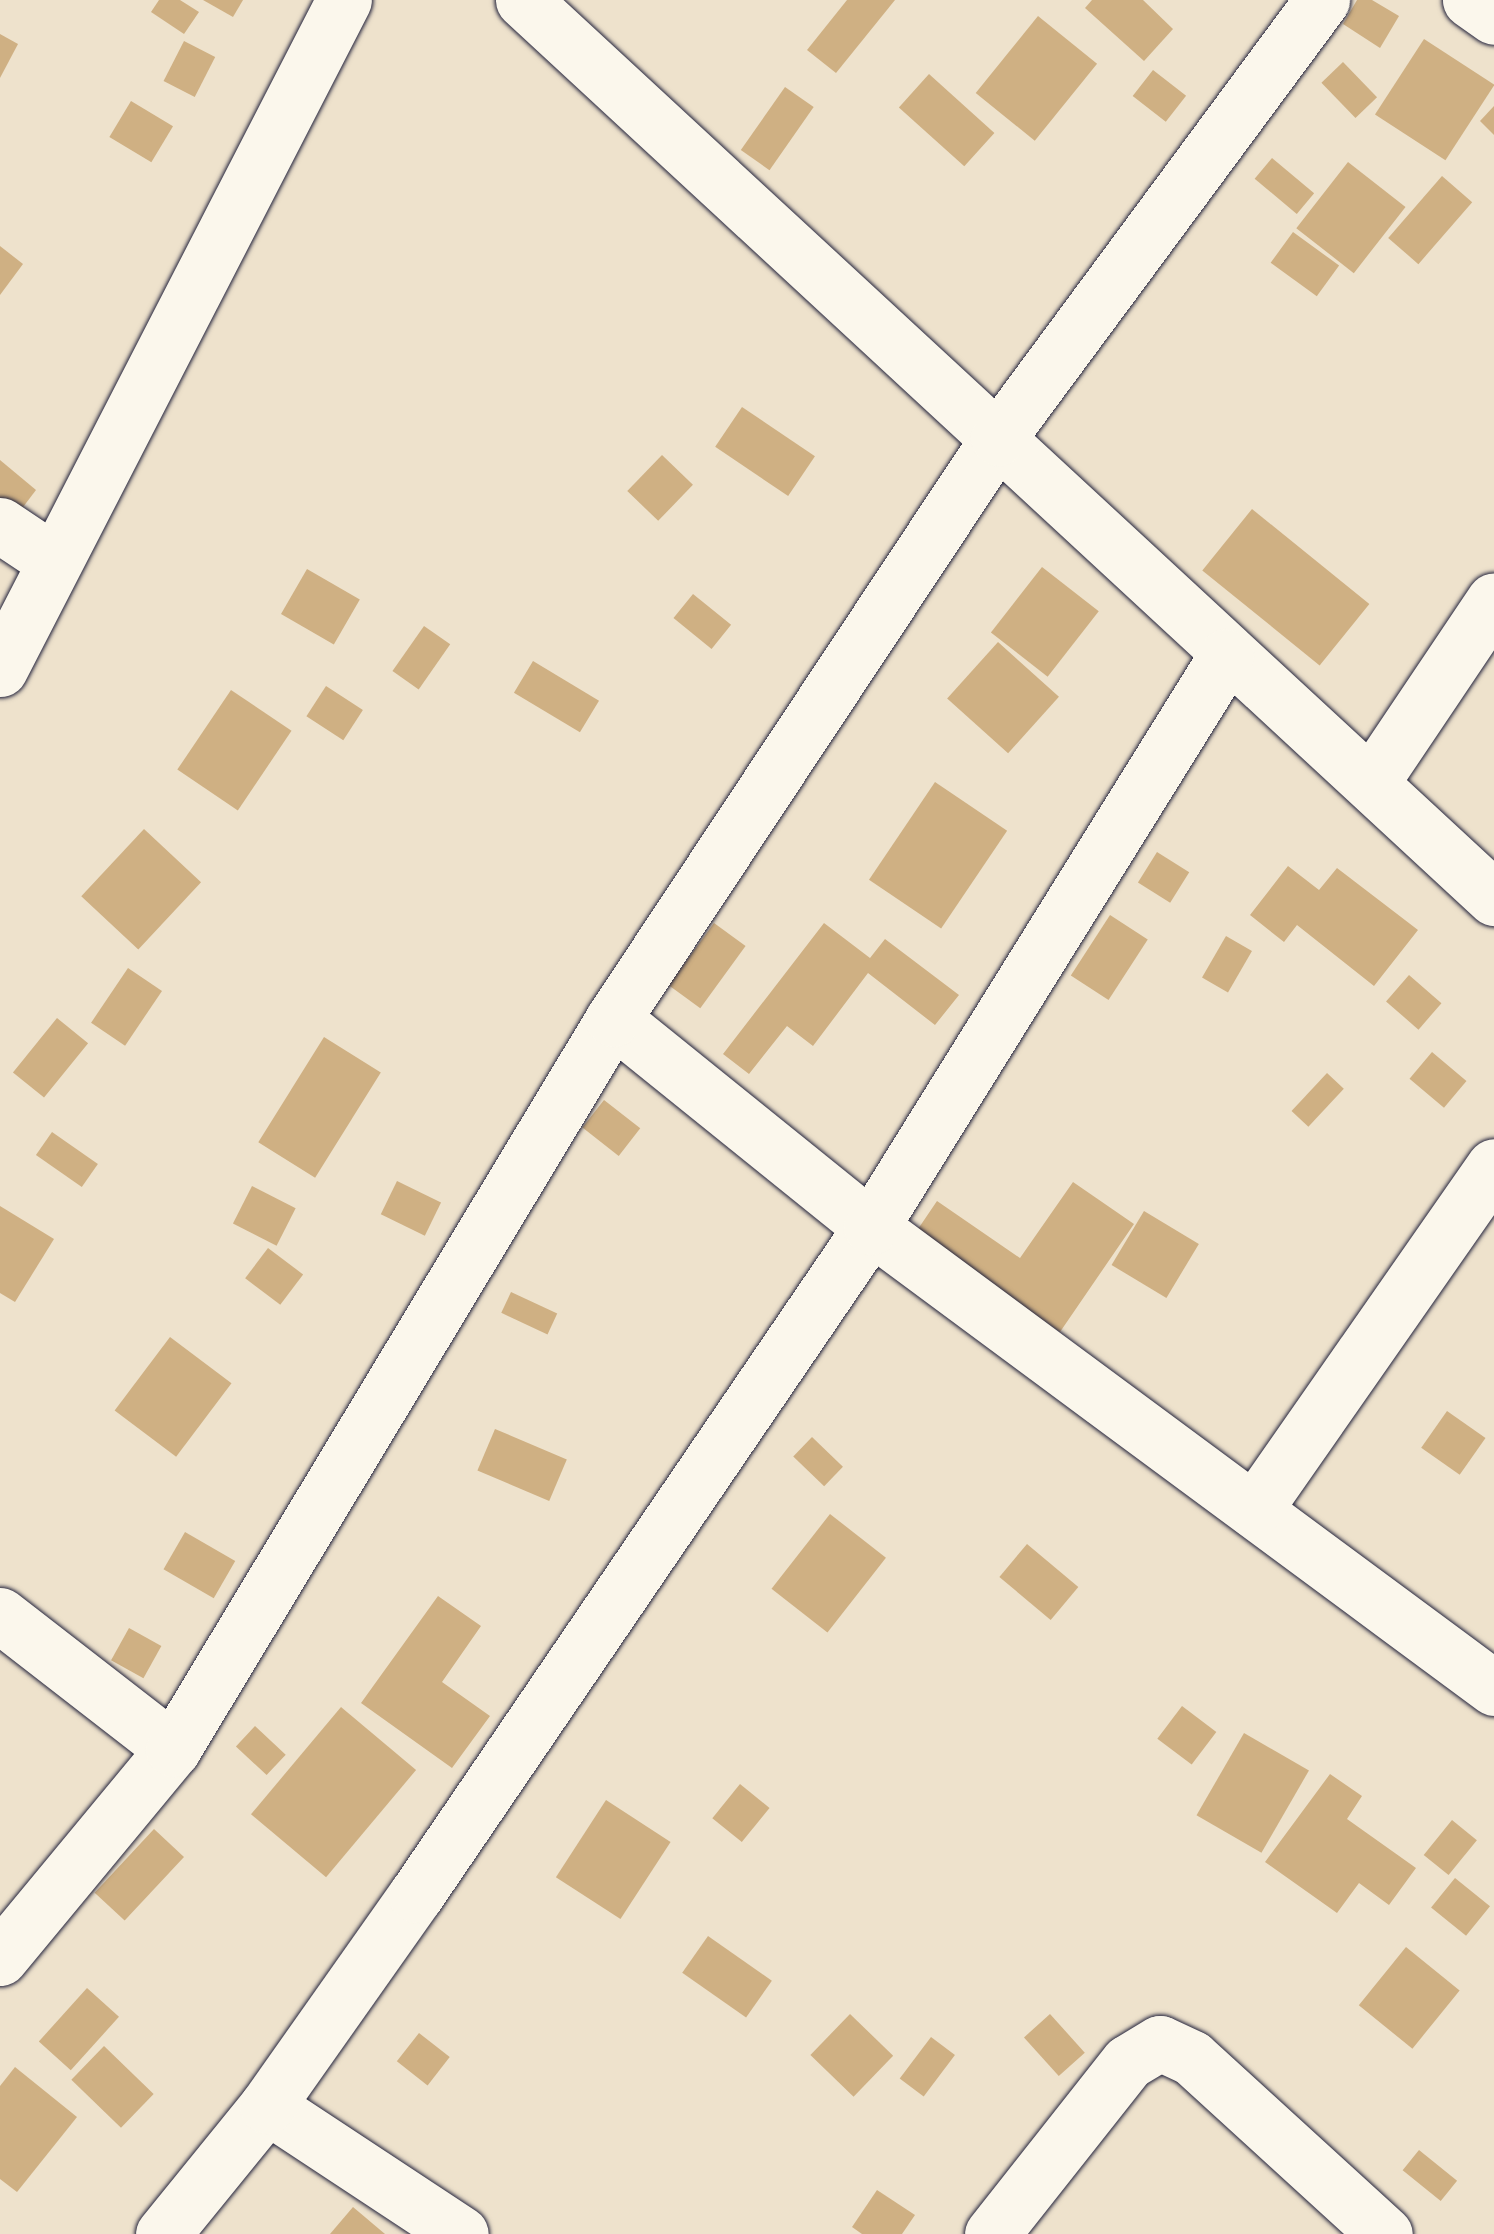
<!DOCTYPE html>
<html>
<head>
<meta charset="utf-8">
<style>
	body { margin:0 }
	#map { position:relative; width:1494px; height:2234px; overflow:hidden; background:#eee2cc; font-family:"Comic Neue",sans-serif }
	div>[style] { position:absolute }
	.building>* { inset:0; background:#cfb083; transform-origin:0 0 }
	.roads { filter:drop-shadow(0 0 2px #22223b) drop-shadow(0 0 2px #22223b) }
	.minor>* { height:55px; margin:-27.5px; padding:0 27.5px; transform-origin:27.5px; border-radius:27.5px; background:#fbf7ec }
	span { translate:-50% -50%; white-space:nowrap; text-align:center; line-height:1.15; -webkit-text-stroke:8px #fbf7ec; paint-order:stroke }
</style>
</head>
<body>
<div id="map">
	<div class="building">
		<div style="clip-path:polygon(159px 0,180px 0,199px 12px,184px 34px,151px 12px)"></div>
		<div style="clip-path:polygon(203px 0,243px 0,233px 17px)"></div>
		<div style="clip-path:polygon(847px 0,895px 0,836px 73px,807px 50px)"></div>
		<div style="clip-path:polygon(1092px 0,1143px 0,1173px 29px,1144px 61px,1085px 8px)"></div>
		<div style="clip-path:polygon(1357px 0,1372px 0,1399px 16px,1380px 48px,1343px 24px)"></div>
		<div style="left:1038px;top:16px;width:76px;height:99px;rotate:39deg"></div>
		<div style="clip-path:polygon(0 34px,18px 44px,0 78px)"></div>
		<div style="left:1424px;top:39px;width:84px;height:90px;rotate:33deg"></div>
		<div style="left:184px;top:41px;width:35px;height:45px;rotate:27deg"></div>
		<div style="left:1343px;top:62px;width:49px;height:30px;rotate:46deg"></div>
		<div style="left:1153px;top:70px;width:42px;height:33px;rotate:38deg"></div>
		<div style="left:929px;top:74px;width:88px;height:45px;rotate:42deg"></div>
		<div style="left:785px;top:87px;width:35px;height:77px;rotate:35deg"></div>
		<div style="left:131px;top:101px;width:49px;height:42px;rotate:31deg"></div>
		<div style="clip-path:polygon(1494px 106px,1494px 135px,1480px 121px)"></div>
		<div style="left:1272px;top:158px;width:55px;height:27px;rotate:40deg"></div>
		<div style="left:1348px;top:162px;width:73px;height:84px;rotate:38deg"></div>
		<div style="left:1442px;top:176px;width:40px;height:82px;rotate:41deg"></div>
		<div style="left:1293px;top:232px;width:57px;height:38px;rotate:36deg"></div>
		<div style="clip-path:polygon(0 246px,23px 264px,0 295px)"></div>
		<div style="left:742px;top:407px;width:88px;height:48px;rotate:34deg"></div>
		<div style="left:662px;top:455px;width:43px;height:50px;rotate:44deg"></div>
		<div style="clip-path:polygon(0 460px,36px 490px,14px 519px,0 507px)"></div>
		<div style="left:1252px;top:509px;width:151px;height:79px;rotate:39deg"></div>
		<div style="left:1042px;top:567px;width:72px;height:83px;rotate:38deg"></div>
		<div style="left:307px;top:569px;width:61px;height:52px;rotate:30deg"></div>
		<div style="left:693px;top:594px;width:49px;height:31px;rotate:39deg"></div>
		<div style="left:424px;top:626px;width:32px;height:55px;rotate:35deg"></div>
		<div style="left:998px;top:642px;width:82px;height:76px;rotate:42deg"></div>
		<div style="left:533px;top:661px;width:77px;height:37px;rotate:31deg"></div>
		<div style="left:326px;top:686px;width:44px;height:36px;rotate:33deg"></div>
		<div style="left:231px;top:690px;width:73px;height:96px;rotate:34deg"></div>
		<div style="left:935px;top:782px;width:87px;height:118px;rotate:34deg"></div>
		<div style="left:144px;top:829px;width:78px;height:92px;rotate:43deg"></div>
		<div style="left:1157px;top:852px;width:38px;height:36px;rotate:32deg"></div>
		<div style="clip-path:polygon(1288px 866px,1319px 890px,1337px 868px,1418px 930px,1374px 986px,1297px 925px,1284px 942px,1250px 915px)"></div>
		<div style="left:1110px;top:915px;width:45px;height:72px;rotate:33deg"></div>
		<div style="left:714px;top:923px;width:39px;height:77px;rotate:36deg"></div>
		<div style="clip-path:polygon(824px 923px,870px 958px,885px 939px,959px 995px,935px 1025px,868px 973px,813px 1046px,787px 1026px,749px 1074px,723px 1054px)"></div>
		<div style="left:1226px;top:936px;width:30px;height:48px;rotate:30deg"></div>
		<div style="left:128px;top:968px;width:41px;height:66px;rotate:34deg"></div>
		<div style="left:1409px;top:975px;width:43px;height:35px;rotate:41deg"></div>
		<div style="left:57px;top:1018px;width:40px;height:70px;rotate:39deg"></div>
		<div style="left:324px;top:1037px;width:67px;height:124px;rotate:32deg"></div>
		<div style="left:1432px;top:1052px;width:45px;height:35px;rotate:40deg"></div>
		<div style="left:1327px;top:1073px;width:23px;height:52px;rotate:43deg"></div>
		<div style="left:604px;top:1100px;width:46px;height:35px;rotate:38deg"></div>
		<div style="left:52px;top:1132px;width:56px;height:28px;rotate:35deg"></div>
		<div style="left:397px;top:1181px;width:49px;height:37px;rotate:26deg"></div>
		<div style="clip-path:polygon(1073px 1182px,1134px 1224px,1060px 1332px,916px 1232px,937px 1201px,1020px 1258px)"></div>
		<div style="left:252px;top:1186px;width:49px;height:42px;rotate:27deg"></div>
		<div style="clip-path:polygon(0 1206px,54px 1239px,15px 1302px,0 1293px)"></div>
		<div style="left:1144px;top:1211px;width:64px;height:63px;rotate:31deg"></div>
		<div style="left:268px;top:1248px;width:44px;height:38px;rotate:37deg"></div>
		<div style="left:511px;top:1292px;width:51px;height:23px;rotate:25deg"></div>
		<div style="left:170px;top:1337px;width:77px;height:92px;rotate:37deg"></div>
		<div style="left:1447px;top:1411px;width:47px;height:45px;rotate:35deg"></div>
		<div style="left:495px;top:1429px;width:78px;height:45px;rotate:23deg"></div>
		<div style="left:812px;top:1437px;width:43px;height:27px;rotate:44deg"></div>
		<div style="left:830px;top:1514px;width:71px;height:95px;rotate:38deg"></div>
		<div style="left:185px;top:1532px;width:58px;height:43px;rotate:30deg"></div>
		<div style="left:1027px;top:1544px;width:67px;height:43px;rotate:40deg"></div>
		<div style="clip-path:polygon(438px 1596px,481px 1626px,442px 1682px,490px 1716px,452px 1768px,361px 1703px)"></div>
		<div style="left:129px;top:1628px;width:37px;height:37px;rotate:29deg"></div>
		<div style="left:1182px;top:1706px;width:43px;height:41px;rotate:37deg"></div>
		<div style="left:341px;top:1707px;width:98px;height:140px;rotate:40deg"></div>
		<div style="left:255px;top:1726px;width:42px;height:28px;rotate:43deg"></div>
		<div style="left:1244px;top:1733px;width:75px;height:95px;rotate:30deg"></div>
		<div style="clip-path:polygon(1330px 1774px,1362px 1796px,1347px 1819px,1416px 1868px,1389px 1905px,1359px 1883px,1337px 1913px,1265px 1862px)"></div>
		<div style="left:740px;top:1784px;width:38px;height:44px;rotate:39deg"></div>
		<div style="left:606px;top:1800px;width:77px;height:92px;rotate:33deg"></div>
		<div style="left:1452px;top:1820px;width:32px;height:45px;rotate:39deg"></div>
		<div style="left:154px;top:1829px;width:41px;height:87px;rotate:43deg"></div>
		<div style="left:1455px;top:1878px;width:45px;height:38px;rotate:39deg"></div>
		<div style="left:708px;top:1936px;width:78px;height:45px;rotate:35deg"></div>
		<div style="left:1406px;top:1947px;width:69px;height:75px;rotate:39deg"></div>
		<div style="left:87px;top:1988px;width:43px;height:72px;rotate:42deg"></div>
		<div style="left:850px;top:2014px;width:60px;height:57px;rotate:44deg"></div>
		<div style="left:1050px;top:2014px;width:52px;height:35px;rotate:48deg"></div>
		<div style="left:419px;top:2033px;width:39px;height:36px;rotate:38deg"></div>
		<div style="left:931px;top:2037px;width:30px;height:52px;rotate:37deg"></div>
		<div style="left:104px;top:2046px;width:69px;height:47px;rotate:44deg"></div>
		<div style="clip-path:polygon(15px 2067px,77px 2117px,17px 2192px,0 2179px,0 2086px)"></div>
		<div style="left:1419px;top:2150px;width:49px;height:26px;rotate:39deg"></div>
		<div style="clip-path:polygon(877px 2190px,915px 2215px,902px 2234px,862px 2234px,852px 2227px)"></div>
		<div style="clip-path:polygon(353px 2207px,385px 2234px,330px 2234px)"></div>
	</div>
	<div class="roads">
		<div class="minor">
			<div style="left:523px;top:0;width:1323px;rotate:42.76deg"></div>
			<div style="left:1470px;top:0;width:29px;rotate:35deg"></div>
			<div style="left:0;top:525px;width:61px;rotate:33.7deg"></div>
			<div style="left:0;top:669px;width:752px;rotate:-62.79deg"></div>
			<div style="left:1371px;top:783px;width:220px;rotate:-56.1deg"></div>
			<div style="left:613px;top:1019px;width:331px;rotate:38.9deg"></div>
			<div style="left:871px;top:1227px;width:775px;rotate:36.5deg"></div>
			<div style="left:1254px;top:1510px;width:419px;rotate:-55.1deg"></div>
			<div style="left:0;top:1615px;width:219px;rotate:37.8deg"></div>
			<div style="left:0;top:1958px;width:271px;rotate:-50.4deg"></div>
			<div style="left:173px;top:1749px;width:852px;rotate:-58.92deg"></div>
			<div style="left:613px;top:1019px;width:697px;rotate:-56.47deg"></div>
			<div style="left:998px;top:438px;width:545px;rotate:-53.51deg"></div>
			<div style="left:267px;top:2106px;width:232px;rotate:33.4deg"></div>
			<div style="left:163px;top:2234px;width:165px;rotate:-50.9deg"></div>
			<div style="left:267px;top:2106px;width:258px;rotate:-54.8deg"></div>
			<div style="left:416px;top:1895px;width:808px;rotate:-55.74deg"></div>
			<div style="left:871px;top:1227px;width:672px;rotate:-58.13deg"></div>
			<div style="left:992px;top:2234px;width:219px;rotate:-51.7deg"></div>
			<div style="left:1128px;top:2062px;width:37px;rotate:-31deg"></div>
			<div style="left:1160px;top:2043px;width:35px;rotate:25deg"></div>
			<div style="left:1192px;top:2058px;width:261px;rotate:42.4deg"></div>
		</div>
	</div>
</div>
</body>
</html>
